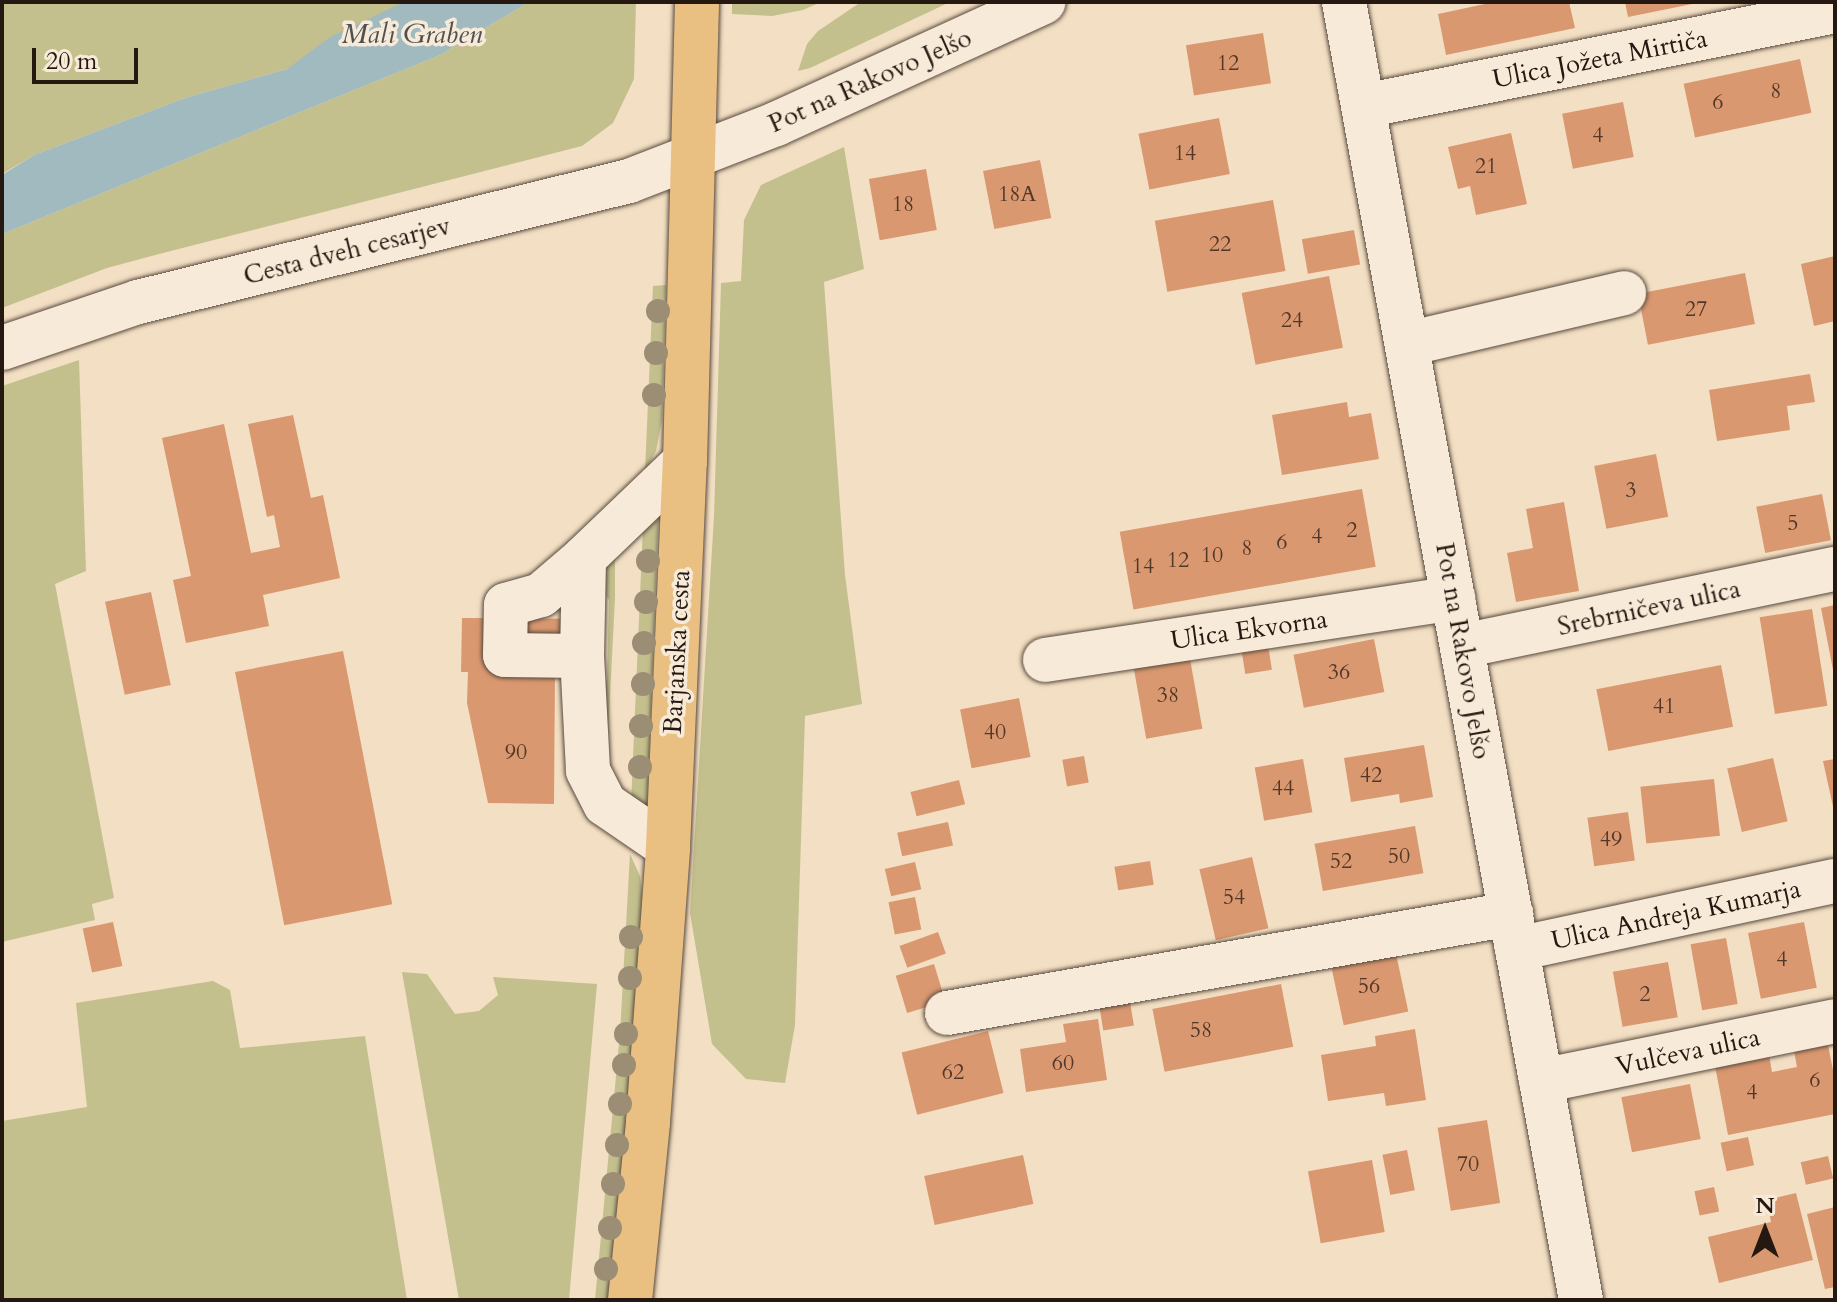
<!DOCTYPE html>
<html>
<head>
<meta charset="utf-8">
<style>
	body { margin:0 }
	#map { position:relative; width:1837px; height:1302px; overflow:hidden; background:#f3dfc3; font-family:Cardo,serif }
	div>[style] { position:absolute }
	.green>* { inset:0; background:#c3c08e }
	.water>* { inset:0; background:#a1babf }
	.building>* { inset:0; background:#da9870; transform-origin:0 0 }
	.roads { filter:drop-shadow(0 0 2px #584a3e) drop-shadow(0 0 2px #584a3e) }
	.minor>* { height:44px; margin:-22px; padding:0 22px; transform-origin:22px; border-radius:22px; background:#f7ead8 }
	.major>* { height:44px; margin:-22px; padding:0 22px; transform-origin:22px; border-radius:22px; background:#eac082 }
	.trees>* { width:24px; height:24px; margin:-12px; border-radius:50%; background:#9c8d75 }
	span { translate:-50% -50%; white-space:nowrap; text-align:center; line-height:1.15; -webkit-text-stroke:7px #f7ead8; paint-order:stroke }
	.number-label { font-size:22px; color:#523829 }
	.number-label span { -webkit-text-stroke-width:0 }
	.street-label { font-size:26px; color:#241811 }
	.water-label { font-size:28px; color:#50514e; font-style:italic }
	.frame { position:absolute; inset:0; border:4px solid #241811; pointer-events:none }
	.north { position:absolute; left:1725px; top:1190px; width:80px; height:80px; -webkit-text-stroke:6px #f7ead8; paint-order:stroke; rotate:0deg; font-size:22px; font-weight:700; line-height:32px; text-align:center; color:#241811 }
	.north::after { content:''; display:block; margin:auto; width:28px; height:36px; background:#241811; clip-path:polygon(50% 0,100% 100%,50% 72%,0 100%) }
	.scale { position:absolute; left:32px; top:48px; width:106px; height:36px; box-sizing:border-box; border:4px solid #241811; border-top:0; padding-left:10px; font-size:24px; line-height:28px; white-space:nowrap; color:#241811; -webkit-text-stroke:6px #f7ead8; paint-order:stroke }
</style>
</head>
<body>
<div id="map">
	<div class="green">
		<div style="clip-path:polygon(2px 2px,404px 2px,287px 69px,185px 98px,34px 155px,2px 174px)"></div>
		<div style="clip-path:polygon(529px 2px,636px 2px,634px 79px,613px 123px,582px 146px,159px 254px,107px 268px,2px 308px,2px 234px,440px 55px)"></div>
		<div style="clip-path:polygon(732px 2px,821px 2px,803px 10px,772px 16px,732px 14px)"></div>
		<div style="clip-path:polygon(861px 2px,950px 2px,810px 68px,798px 71px,807px 44px,818px 31px)"></div>
		<div style="clip-path:polygon(844px 147px,864px 269px,824px 282px,845px 575px,862px 704px,805px 716px,795px 1025px,785px 1083px,746px 1079px,712px 1044px,690px 913px,714px 516px,721px 283px,741px 281px,744px 220px,761px 185px)"></div>
		<div style="clip-path:polygon(666px 285px,662px 420px,656px 451px,645px 472px,653px 286px)"></div>
		<div style="clip-path:polygon(79px 360px,86px 571px,55px 584px,114px 898px,92px 904px,95px 920px,2px 942px,2px 386px)"></div>
		<div style="clip-path:polygon(655px 518px,658px 522px,647px 809px,631px 804px,643px 526px)"></div>
		<div style="clip-path:polygon(615px 554px,615px 599px,606px 775px,600px 699px,607px 680px,609px 600px,601px 589px,604px 568px)"></div>
		<div style="clip-path:polygon(630px 854px,640px 876px,643px 901px,635px 1033px,611px 1300px,595px 1300px,620px 1033px)"></div>
		<div style="clip-path:polygon(402px 972px,427px 974px,455px 1014px,479px 1011px,498px 995px,493px 977px,597px 984px,569px 1300px,459px 1300px)"></div>
		<div style="clip-path:polygon(213px 981px,230px 990px,240px 1048px,365px 1036px,407px 1300px,2px 1300px,2px 1121px,87px 1107px,76px 1003px)"></div>
	</div>
	<div class="water">
		<div style="clip-path:polygon(404px 2px,529px 2px,440px 55px,2px 234px,2px 175px,34px 155px,185px 98px,287px 69px,330px 37px)"></div>
	</div>
	<div class="building">
		<div style="clip-path:polygon(1494px 2px,1569px 2px,1575px 28px,1446px 55px,1438px 14px)"></div>
		<div style="clip-path:polygon(1625px 2px,1697px 2px,1697px 3px,1628px 17px)"></div>
		<div style="left:1263px;top:33px;width:51px;height:78px;rotate:81deg"></div>
		<div style="left:1800px;top:59px;width:55px;height:119px;rotate:78deg"></div>
		<div style="left:1623px;top:102px;width:56px;height:62px;rotate:79deg"></div>
		<div style="left:1219px;top:118px;width:57px;height:82px;rotate:79deg"></div>
		<div style="clip-path:polygon(1511px 133px,1527px 204px,1476px 215px,1470px 186px,1458px 189px,1448px 147px)"></div>
		<div style="left:1040px;top:160px;width:59px;height:58px;rotate:79deg"></div>
		<div style="left:926px;top:169px;width:62px;height:58px;rotate:80deg"></div>
		<div style="left:1273px;top:200px;width:72px;height:120px;rotate:80deg"></div>
		<div style="left:1354px;top:230px;width:35px;height:53px;rotate:80deg"></div>
		<div style="clip-path:polygon(1835px 256px,1835px 321px,1814px 326px,1801px 264px)"></div>
		<div style="left:1745px;top:273px;width:52px;height:109px;rotate:79deg"></div>
		<div style="left:1329px;top:276px;width:73px;height:89px;rotate:79deg"></div>
		<div style="clip-path:polygon(1810px 374px,1815px 402px,1787px 406px,1790px 430px,1717px 441px,1709px 390px)"></div>
		<div style="clip-path:polygon(1347px 402px,1349px 417px,1371px 413px,1379px 459px,1282px 475px,1272px 415px)"></div>
		<div style="clip-path:polygon(293px 415px,311px 498px,323px 495px,340px 578px,263px 595px,269px 626px,186px 643px,173px 580px,191px 576px,162px 438px,224px 424px,251px 553px,280px 547px,274px 515px,267px 517px,248px 424px)"></div>
		<div style="left:1656px;top:454px;width:64px;height:63px;rotate:79deg"></div>
		<div style="left:1362px;top:489px;width:79px;height:246px;rotate:80deg"></div>
		<div style="left:1822px;top:494px;width:47px;height:67px;rotate:79deg"></div>
		<div style="clip-path:polygon(1564px 502px,1579px 591px,1516px 602px,1507px 553px,1533px 548px,1526px 509px)"></div>
		<div style="left:151px;top:592px;width:95px;height:47px;rotate:78deg"></div>
		<div style="clip-path:polygon(1835px 605px,1835px 675px,1834px 675px,1821px 608px)"></div>
		<div style="left:1812px;top:609px;width:98px;height:53px;rotate:81deg"></div>
		<div style="clip-path:polygon(462px 618px,594px 619px,555px 673px,554px 804px,488px 803px,467px 703px,468px 672px,461px 672px)"></div>
		<div style="left:1374px;top:639px;width:54px;height:82px;rotate:79deg"></div>
		<div style="left:1268px;top:645px;width:25px;height:27px;rotate:81deg"></div>
		<div style="left:343px;top:651px;width:258px;height:110px;rotate:79deg"></div>
		<div style="left:1189px;top:653px;width:77px;height:57px;rotate:80deg"></div>
		<div style="left:1721px;top:665px;width:63px;height:127px;rotate:79deg"></div>
		<div style="left:1019px;top:698px;width:60px;height:60px;rotate:79deg"></div>
		<div style="clip-path:polygon(1424px 745px,1433px 797px,1400px 803px,1399px 794px,1351px 802px,1344px 758px)"></div>
		<div style="left:1084px;top:756px;width:27px;height:22px;rotate:80deg"></div>
		<div style="left:1773px;top:758px;width:65px;height:47px;rotate:77deg"></div>
		<div style="left:1303px;top:759px;width:54px;height:49px;rotate:80deg"></div>
		<div style="clip-path:polygon(1835px 759px,1835px 810px,1834px 811px,1823px 761px)"></div>
		<div style="left:1714px;top:779px;width:57px;height:74px;rotate:84deg"></div>
		<div style="left:959px;top:780px;width:25px;height:50px;rotate:76deg"></div>
		<div style="left:1628px;top:812px;width:49px;height:41px;rotate:82deg"></div>
		<div style="left:948px;top:822px;width:24px;height:52px;rotate:78deg"></div>
		<div style="left:1415px;top:826px;width:48px;height:102px;rotate:80deg"></div>
		<div style="left:1252px;top:857px;width:73px;height:54px;rotate:77deg"></div>
		<div style="left:1150px;top:861px;width:24px;height:36px;rotate:81deg"></div>
		<div style="left:915px;top:862px;width:28px;height:31px;rotate:77deg"></div>
		<div style="left:915px;top:897px;width:33px;height:27px;rotate:79deg"></div>
		<div style="left:113px;top:922px;width:45px;height:31px;rotate:78deg"></div>
		<div style="left:1804px;top:922px;width:67px;height:57px;rotate:79deg"></div>
		<div style="left:938px;top:932px;width:23px;height:41px;rotate:70deg"></div>
		<div style="left:1726px;top:938px;width:67px;height:36px;rotate:80deg"></div>
		<div style="left:1395px;top:949px;width:64px;height:66px;rotate:78deg"></div>
		<div style="left:1668px;top:962px;width:56px;height:56px;rotate:80deg"></div>
		<div style="left:934px;top:964px;width:39px;height:40px;rotate:73deg"></div>
		<div style="left:1281px;top:984px;width:64px;height:131px;rotate:79deg"></div>
		<div style="left:1129px;top:995px;width:31px;height:31px;rotate:81deg"></div>
		<div style="clip-path:polygon(1098px 1019px,1107px 1080px,1026px 1092px,1020px 1049px,1066px 1042px,1063px 1024px)"></div>
		<div style="clip-path:polygon(1415px 1029px,1426px 1100px,1386px 1106px,1384px 1093px,1328px 1101px,1321px 1055px,1376px 1046px,1375px 1036px)"></div>
		<div style="left:988px;top:1031px;width:64px;height:89px;rotate:76deg"></div>
		<div style="clip-path:polygon(1767px 1044px,1772px 1072px,1797px 1067px,1794px 1051px,1828px 1045px,1835px 1080px,1835px 1114px,1728px 1135px,1713px 1055px)"></div>
		<div style="left:1690px;top:1084px;width:56px;height:70px;rotate:79deg"></div>
		<div style="left:1487px;top:1120px;width:84px;height:50px;rotate:81deg"></div>
		<div style="left:1748px;top:1137px;width:29px;height:28px;rotate:78deg"></div>
		<div style="left:1407px;top:1150px;width:41px;height:25px;rotate:79deg"></div>
		<div style="left:1023px;top:1155px;width:50px;height:101px;rotate:78deg"></div>
		<div style="left:1828px;top:1156px;width:23px;height:28px;rotate:77deg"></div>
		<div style="left:1372px;top:1160px;width:73px;height:65px;rotate:80deg"></div>
		<div style="left:1714px;top:1187px;width:25px;height:20px;rotate:78deg"></div>
		<div style="clip-path:polygon(1796px 1193px,1813px 1260px,1719px 1283px,1708px 1237px,1771px 1222px,1767px 1200px)"></div>
		<div style="clip-path:polygon(1835px 1207px,1835px 1287px,1825px 1289px,1807px 1214px)"></div>
	</div>
	<div class="roads">
		<div class="minor">
			<div style="left:1344px;top:2px;width:1319px;rotate:79.65deg"></div>
			<div style="left:1364px;top:106px;width:480px;rotate:-11.4deg"></div>
			<div style="left:1407px;top:344px;width:223px;rotate:-13.2deg"></div>
			<div style="left:2px;top:348px;width:144px;rotate:-18.7deg"></div>
			<div style="left:138px;top:302px;width:506px;rotate:-13.84deg"></div>
			<div style="left:629px;top:181px;width:158px;rotate:-21.2deg"></div>
			<div style="left:776px;top:124px;width:294px;rotate:-24.5deg"></div>
			<div style="left:1462px;top:646px;width:381px;rotate:-11.7deg"></div>
			<div style="left:582px;top:656px;width:77px;rotate:-179.3deg"></div>
			<div style="left:505px;top:655px;width:50px;rotate:-88.9deg"></div>
			<div style="left:506px;top:605px;width:36px;rotate:-16deg"></div>
			<div style="left:541px;top:595px;width:57px;rotate:-40.7deg"></div>
			<div style="left:1045px;top:660px;width:413px;rotate:-8.6deg"></div>
			<div style="left:668px;top:847px;width:76px;rotate:-145.7deg"></div>
			<div style="left:605px;top:804px;width:38px;rotate:-117deg"></div>
			<div style="left:588px;top:770px;width:114px;rotate:-93deg"></div>
			<div style="left:582px;top:656px;width:98px;rotate:-88.8deg"></div>
			<div style="left:584px;top:558px;width:140px;rotate:-43.8deg"></div>
			<div style="left:1517px;top:949px;width:325px;rotate:-12.1deg"></div>
			<div style="left:947px;top:1013px;width:573px;rotate:-9.96deg"></div>
			<div style="left:1541px;top:1081px;width:300px;rotate:-11.5deg"></div>
		</div>
		<div class="major">
			<div style="left:630px;top:1300px;width:179px;rotate:-84.2deg"></div>
			<div style="left:648px;top:1122px;width:276px;rotate:-85.8deg"></div>
			<div style="left:668px;top:847px;width:386px;rotate:-87.5deg"></div>
			<div style="left:685px;top:461px;width:459px;rotate:-88.5deg"></div>
		</div>
	</div>
	<div class="trees">
		<div style="left:658px;top:311px"></div>
		<div style="left:656px;top:353px"></div>
		<div style="left:654px;top:395px"></div>
		<div style="left:648px;top:561px"></div>
		<div style="left:646px;top:602px"></div>
		<div style="left:644px;top:643px"></div>
		<div style="left:643px;top:684px"></div>
		<div style="left:641px;top:726px"></div>
		<div style="left:640px;top:767px"></div>
		<div style="left:631px;top:937px"></div>
		<div style="left:630px;top:978px"></div>
		<div style="left:626px;top:1034px"></div>
		<div style="left:624px;top:1065px"></div>
		<div style="left:620px;top:1104px"></div>
		<div style="left:617px;top:1145px"></div>
		<div style="left:613px;top:1184px"></div>
		<div style="left:610px;top:1228px"></div>
		<div style="left:606px;top:1269px"></div>
	</div>
	<div class="number-label">
		<span style="left:1228px;top:64px">12</span>
		<span style="left:1776px;top:92px">8</span>
		<span style="left:1718px;top:103px">6</span>
		<span style="left:1598px;top:136px">4</span>
		<span style="left:1185px;top:154px">14</span>
		<span style="left:1486px;top:167px">21</span>
		<span style="left:1017px;top:195px">18A</span>
		<span style="left:903px;top:205px">18</span>
		<span style="left:1220px;top:245px">22</span>
		<span style="left:1696px;top:310px">27</span>
		<span style="left:1292px;top:321px">24</span>
		<span style="left:1631px;top:491px">3</span>
		<span style="left:1793px;top:524px">5</span>
		<span style="left:1352px;top:531px">2</span>
		<span style="left:1317px;top:537px">4</span>
		<span style="left:1282px;top:543px">6</span>
		<span style="left:1247px;top:549px">8</span>
		<span style="left:1212px;top:556px">10</span>
		<span style="left:1178px;top:561px">12</span>
		<span style="left:1143px;top:567px">14</span>
		<span style="left:1339px;top:673px">36</span>
		<span style="left:1168px;top:696px">38</span>
		<span style="left:1664px;top:707px">41</span>
		<span style="left:995px;top:733px">40</span>
		<span style="left:516px;top:753px">90</span>
		<span style="left:1371px;top:776px">42</span>
		<span style="left:1283px;top:789px">44</span>
		<span style="left:1611px;top:840px">49</span>
		<span style="left:1399px;top:857px">50</span>
		<span style="left:1341px;top:862px">52</span>
		<span style="left:1234px;top:898px">54</span>
		<span style="left:1782px;top:960px">4</span>
		<span style="left:1369px;top:987px">56</span>
		<span style="left:1645px;top:995px">2</span>
		<span style="left:1201px;top:1031px">58</span>
		<span style="left:1063px;top:1064px">60</span>
		<span style="left:953px;top:1073px">62</span>
		<span style="left:1815px;top:1081px">6</span>
		<span style="left:1752px;top:1093px">4</span>
		<span style="left:1468px;top:1165px">70</span>
	</div>
	<div class="street-label">
		<span style="left:1600px;top:59px;rotate:-11deg">Ulica Jožeta Mirtiča</span>
		<span style="left:870px;top:81px;rotate:-24deg">Pot na Rakovo Jelšo</span>
		<span style="left:347px;top:251px;rotate:-14deg">Cesta dveh cesarjev</span>
		<span style="left:1649px;top:608px;rotate:-12deg">Srebrničeva ulica</span>
		<span style="left:1249px;top:630px;rotate:-8deg">Ulica Ekvorna</span>
		<span style="left:1463px;top:651px;rotate:80deg">Pot na Rakovo Jelšo</span>
		<span style="left:677px;top:652px;rotate:-87deg">Barjanska cesta</span>
		<span style="left:1676px;top:915px;rotate:-12deg">Ulica Andreja Kumarja</span>
		<span style="left:1688px;top:1052px;rotate:-12deg">Vulčeva ulica</span>
	</div>
	<div class="water-label">
		<span style="left:412px;top:34px">Mali Graben</span>
	</div>
	<div class="frame"></div>
	<div class="north">N</div>
	<div class="scale">20 m</div>
</div>
</body>
</html>
